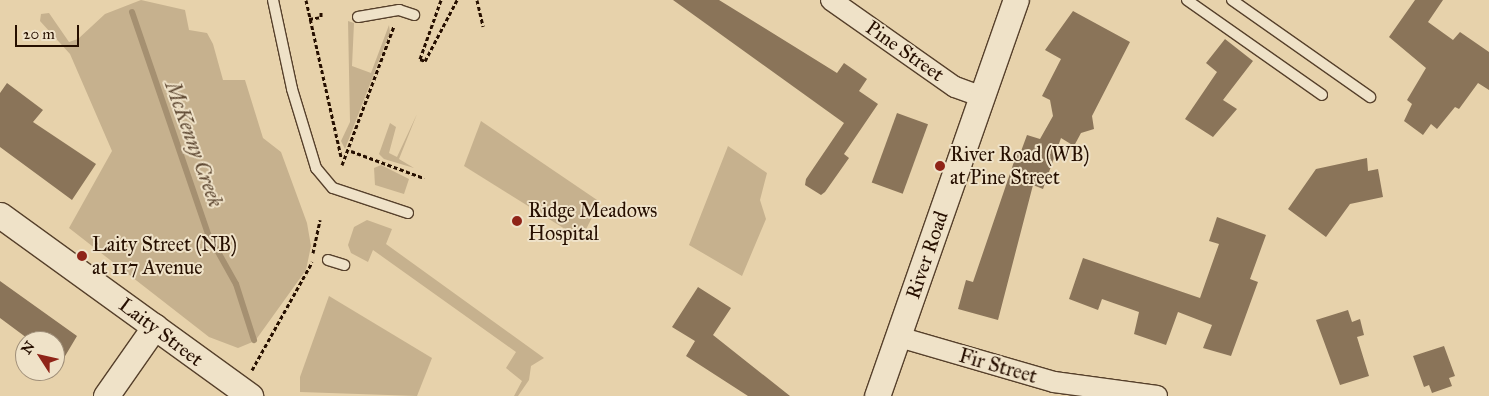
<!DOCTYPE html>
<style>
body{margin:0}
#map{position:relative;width:1489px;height:396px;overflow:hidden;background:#e7d2ab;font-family:"IM FELL Great Primer",serif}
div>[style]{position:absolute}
.green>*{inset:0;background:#c6b18e}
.stream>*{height:6px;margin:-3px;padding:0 3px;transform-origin:3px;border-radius:3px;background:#a59071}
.building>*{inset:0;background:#8a7459;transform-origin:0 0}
.path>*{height:3px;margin-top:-1.5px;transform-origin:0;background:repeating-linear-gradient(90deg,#260f00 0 4px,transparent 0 6.5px)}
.roads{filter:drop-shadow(1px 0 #56402b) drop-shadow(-1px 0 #56402b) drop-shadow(0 1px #56402b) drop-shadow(0 -1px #56402b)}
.service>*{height:10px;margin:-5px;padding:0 5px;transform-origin:5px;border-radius:5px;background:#efe2c8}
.minor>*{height:20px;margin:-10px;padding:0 10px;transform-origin:10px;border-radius:10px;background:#efe2c8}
.tertiary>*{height:25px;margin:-12.5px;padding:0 12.5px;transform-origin:12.5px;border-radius:12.5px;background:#efe2c8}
.dots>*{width:14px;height:14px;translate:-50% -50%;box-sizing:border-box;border:2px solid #efe2c8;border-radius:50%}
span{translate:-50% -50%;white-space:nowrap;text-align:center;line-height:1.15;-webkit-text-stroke:4px #efe2c8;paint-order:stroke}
.street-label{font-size:20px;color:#260f00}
.poi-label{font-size:20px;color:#260f00}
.left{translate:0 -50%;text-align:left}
.water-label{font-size:21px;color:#5f4933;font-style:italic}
.north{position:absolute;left:15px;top:331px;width:50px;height:50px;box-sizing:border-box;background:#efe2c8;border:1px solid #9f8e78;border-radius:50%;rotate:305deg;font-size:14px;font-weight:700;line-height:20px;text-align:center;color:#260f00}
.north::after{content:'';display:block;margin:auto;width:18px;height:22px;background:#8f2418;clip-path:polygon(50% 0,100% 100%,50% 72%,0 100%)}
.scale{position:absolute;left:15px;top:25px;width:64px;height:22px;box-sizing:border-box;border:2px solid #260f00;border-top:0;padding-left:6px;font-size:15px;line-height:18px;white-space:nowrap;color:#260f00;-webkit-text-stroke:4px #efe2c8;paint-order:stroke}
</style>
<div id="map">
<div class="green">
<div style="clip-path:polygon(141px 0,185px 10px,189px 30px,207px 33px,213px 44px,223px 80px,245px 80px,263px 138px,281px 152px,307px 223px,311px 246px,306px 270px,255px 341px,238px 348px,209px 337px,69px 228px,112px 151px,70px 54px,40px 21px,41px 14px,49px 13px,69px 42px,78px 39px,105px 14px)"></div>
<div style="clip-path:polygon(348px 21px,354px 23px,352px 66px,371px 73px,389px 25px,390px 32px,345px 149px,341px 141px,350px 122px)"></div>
<div style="clip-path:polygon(417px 114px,399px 159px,414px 168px,384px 159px,379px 154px,390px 123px,396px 127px,389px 153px,397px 157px)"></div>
<div style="clip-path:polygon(481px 121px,600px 202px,581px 239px,464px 166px)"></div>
<div style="clip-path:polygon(728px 146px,767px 173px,760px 200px,766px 219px,742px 276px,689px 245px)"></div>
<div style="clip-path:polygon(381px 165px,409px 179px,404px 194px,375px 185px,374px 168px)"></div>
<div style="clip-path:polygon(367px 220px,392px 229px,386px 244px,544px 358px,531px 366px,529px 380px,518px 396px,514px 396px,522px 381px,506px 368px,516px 352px,373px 250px,368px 262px,351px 253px,348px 245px,354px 227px)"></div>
<div style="clip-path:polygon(329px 296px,432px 358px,417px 396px,300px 392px,300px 377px)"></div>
</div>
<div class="stream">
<div style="left:132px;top:12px;width:235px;rotate:71.1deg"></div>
<div style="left:208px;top:234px;width:57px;rotate:60.8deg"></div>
<div style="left:236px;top:284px;width:59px;rotate:72.2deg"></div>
</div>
<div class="building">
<div style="clip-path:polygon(673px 0,719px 0,837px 73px,844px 63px,867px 79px,859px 91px,878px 104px,844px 154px,849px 158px,825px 192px,821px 195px,805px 185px,806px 179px,844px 123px)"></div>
<div style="clip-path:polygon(1415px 0,1443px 0,1428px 22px,1453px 40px,1460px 32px,1489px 52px,1489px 90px,1478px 83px,1459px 109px,1455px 107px,1437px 129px,1431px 124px,1423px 135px,1404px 121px,1412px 104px,1407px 100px,1426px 68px,1389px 37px)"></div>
<div style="clip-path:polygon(1073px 11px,1130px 42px,1092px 116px,1094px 129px,1081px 133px,1074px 146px,1061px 138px,1043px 189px,1033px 185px,998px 320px,958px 309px,966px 280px,973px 282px,1017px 153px,1020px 154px,1027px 135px,1040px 139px,1053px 116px,1050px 100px,1042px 96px,1061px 59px,1045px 50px)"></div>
<div style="clip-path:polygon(1225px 39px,1253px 61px,1223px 100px,1237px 109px,1213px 137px,1185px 119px,1217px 72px,1206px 63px)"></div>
<div style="clip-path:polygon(7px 83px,43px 110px,33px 122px,96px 164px,72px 200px,0 147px,0 93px)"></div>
<div style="left:897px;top:113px;width:33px;height:74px;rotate:20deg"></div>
<div style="clip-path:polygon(1367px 158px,1368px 171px,1378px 169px,1383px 197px,1350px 204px,1326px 237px,1288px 209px,1316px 169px)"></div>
<div style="clip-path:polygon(1217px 217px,1266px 235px,1250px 279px,1258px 282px,1231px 356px,1203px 348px,1212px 325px,1178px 312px,1166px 345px,1134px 334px,1139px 312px,1102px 299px,1098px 310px,1069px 299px,1083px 258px,1200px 298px,1219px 244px,1209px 241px)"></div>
<div style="clip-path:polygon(0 281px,77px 336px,52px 378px,43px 371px,55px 371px,55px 341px,31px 341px,0 318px)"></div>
<div style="clip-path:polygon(698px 287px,731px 308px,713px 335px,790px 396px,748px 396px,686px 356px,695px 341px,672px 327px)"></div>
<div style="clip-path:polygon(1348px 310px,1352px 322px,1360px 319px,1364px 335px,1357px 337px,1369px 376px,1340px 385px,1316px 320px)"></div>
<div style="clip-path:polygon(1444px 346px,1455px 376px,1449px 378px,1452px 386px,1432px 393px,1429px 385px,1424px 387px,1413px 356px)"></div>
</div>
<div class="path">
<div style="left:306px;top:0;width:161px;rotate:77.4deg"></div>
<div style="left:441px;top:0;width:63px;rotate:109.6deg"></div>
<div style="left:420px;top:59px;width:5px;rotate:22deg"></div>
<div style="left:425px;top:61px;width:69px;rotate:-62.3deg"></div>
<div style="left:477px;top:0;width:27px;rotate:77deg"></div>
<div style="left:309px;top:19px;width:12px;rotate:-9deg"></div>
<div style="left:321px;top:17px;width:6px;rotate:-90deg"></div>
<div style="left:351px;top:151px;width:78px;rotate:20.3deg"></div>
<div style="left:342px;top:165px;width:148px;rotate:-69.5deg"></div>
<div style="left:313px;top:253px;width:34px;rotate:-78deg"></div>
<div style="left:252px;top:370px;width:124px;rotate:-60.9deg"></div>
</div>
<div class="roads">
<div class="service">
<div style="left:273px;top:0;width:91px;rotate:77.9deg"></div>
<div style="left:292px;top:89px;width:83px;rotate:73.1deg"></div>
<div style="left:316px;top:168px;width:26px;rotate:50deg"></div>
<div style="left:333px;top:188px;width:79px;rotate:18.4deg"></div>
<div style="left:1187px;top:0;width:165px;rotate:35.1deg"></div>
<div style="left:1232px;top:0;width:169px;rotate:35.1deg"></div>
<div style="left:358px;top:17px;width:42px;rotate:-9.7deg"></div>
<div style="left:399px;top:10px;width:16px;rotate:18deg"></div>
<div style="left:328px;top:260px;width:17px;rotate:17deg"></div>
</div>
<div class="minor">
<div style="left:831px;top:0;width:151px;rotate:35.1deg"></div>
<div style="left:955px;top:87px;width:29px;rotate:20deg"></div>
<div style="left:899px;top:337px;width:161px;rotate:16.2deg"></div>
<div style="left:1054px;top:382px;width:104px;rotate:7.7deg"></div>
</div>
<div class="tertiary">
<div style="left:0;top:215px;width:309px;rotate:35.9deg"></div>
<div style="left:106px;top:396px;width:85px;rotate:-55deg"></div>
<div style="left:877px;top:396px;width:420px;rotate:-70.7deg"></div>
</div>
</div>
<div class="dots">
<div style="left:940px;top:166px;background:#8f2418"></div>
<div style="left:517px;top:221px;background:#8f2418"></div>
<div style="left:82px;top:256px;background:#8f2418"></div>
</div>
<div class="street-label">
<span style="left:905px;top:51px;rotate:35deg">Pine Street</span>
<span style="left:927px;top:255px;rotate:-71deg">River Road</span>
<span style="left:161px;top:332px;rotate:37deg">Laity Street</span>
<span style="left:998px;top:366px;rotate:16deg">Fir Street</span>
</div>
<div class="poi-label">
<span class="left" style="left:950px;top:166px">River Road (WB)<br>at Pine Street</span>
<span class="left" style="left:528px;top:222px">Ridge Meadows<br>Hospital</span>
<span class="left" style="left:92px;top:256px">Laity Street (NB)<br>at 117 Avenue</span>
</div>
<div class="water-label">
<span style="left:194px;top:144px;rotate:70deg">McKenny Creek</span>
</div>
<div class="north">N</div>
<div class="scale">20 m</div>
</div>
